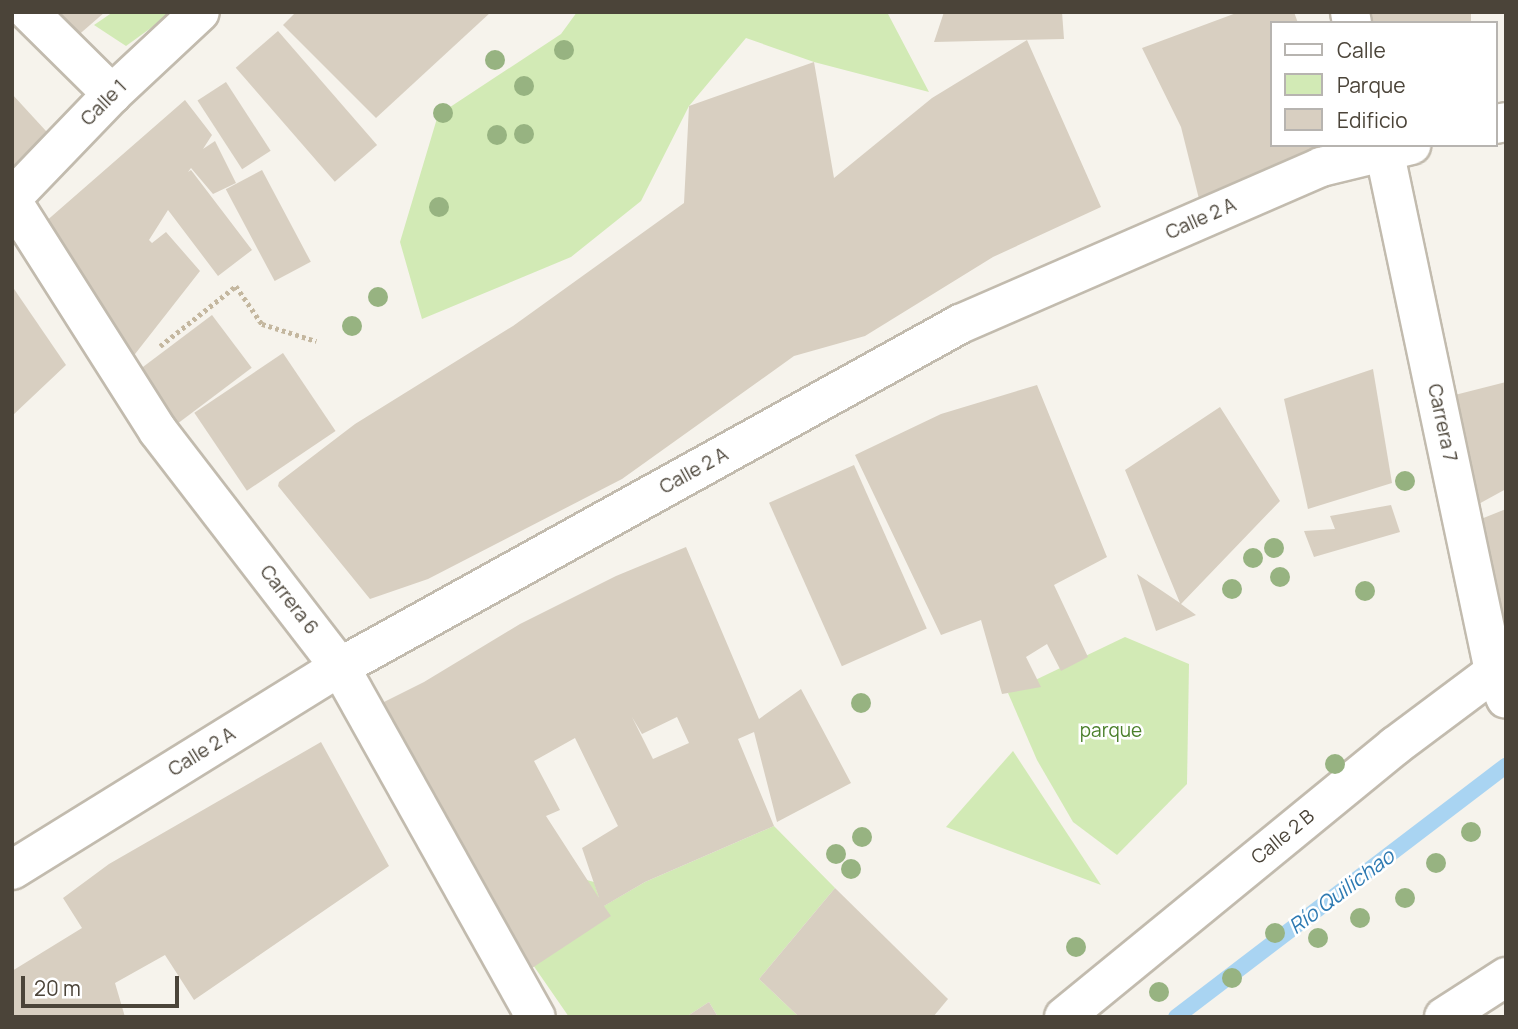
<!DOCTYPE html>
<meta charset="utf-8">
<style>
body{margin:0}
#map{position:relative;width:1518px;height:1029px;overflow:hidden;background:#f6f3ec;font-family:Manrope,sans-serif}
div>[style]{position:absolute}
.green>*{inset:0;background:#d2eab5}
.stream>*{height:16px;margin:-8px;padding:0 8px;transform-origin:8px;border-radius:8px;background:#a9d4f2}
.building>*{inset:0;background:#d8cfc1;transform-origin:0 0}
.path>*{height:4.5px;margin-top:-2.25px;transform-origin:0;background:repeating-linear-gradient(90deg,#c4b79f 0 3.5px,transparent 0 7px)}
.roads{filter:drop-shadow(2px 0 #c2bbae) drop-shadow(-2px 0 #c2bbae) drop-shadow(0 2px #c2bbae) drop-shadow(0 -2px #c2bbae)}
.minor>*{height:38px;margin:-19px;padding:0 19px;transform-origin:19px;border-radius:19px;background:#fff}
.trees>*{width:20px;height:20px;margin:-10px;border-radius:50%;background:#97b381}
span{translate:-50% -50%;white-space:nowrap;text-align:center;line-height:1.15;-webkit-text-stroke:5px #fff;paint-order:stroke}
.street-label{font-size:19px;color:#4b4439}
.park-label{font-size:19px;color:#4a7f2a}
.water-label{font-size:21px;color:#2e7ab2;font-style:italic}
.frame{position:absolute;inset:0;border:14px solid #4b4439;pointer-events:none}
.legend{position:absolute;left:1270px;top:21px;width:228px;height:126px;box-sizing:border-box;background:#fff;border:2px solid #b7b4b0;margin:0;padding:9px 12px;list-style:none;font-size:21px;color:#4b4439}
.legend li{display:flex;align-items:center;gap:14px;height:35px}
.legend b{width:35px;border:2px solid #b7b4b0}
.scale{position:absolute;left:21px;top:976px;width:158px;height:32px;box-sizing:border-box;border:4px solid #4b4439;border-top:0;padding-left:9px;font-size:21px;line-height:24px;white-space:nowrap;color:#4b4439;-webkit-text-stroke:5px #fff;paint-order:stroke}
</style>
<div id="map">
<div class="green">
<div style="clip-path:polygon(113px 12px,173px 12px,126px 46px,94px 25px)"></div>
<div style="clip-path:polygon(577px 12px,887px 12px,929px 92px,814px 62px,746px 38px,689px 106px,641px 201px,571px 257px,422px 319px,400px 242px,438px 115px,561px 34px)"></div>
<div style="clip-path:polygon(1125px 637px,1189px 664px,1187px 784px,1117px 855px,1073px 822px,1037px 760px,1008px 693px)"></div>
<div style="clip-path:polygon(1013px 751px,1101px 885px,946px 827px)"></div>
<div style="clip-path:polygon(774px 826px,835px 888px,759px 979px,799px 1017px,718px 1017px,709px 1002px,686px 1017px,569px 1017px,513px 936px,576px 877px,594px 882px,602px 907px,645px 882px)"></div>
</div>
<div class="stream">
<div style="left:1176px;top:1017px;width:415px;rotate:-37.3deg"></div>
</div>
<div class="building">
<div style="clip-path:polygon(46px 12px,105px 12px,75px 38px)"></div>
<div style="clip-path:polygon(296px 12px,491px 12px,376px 118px,283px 25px)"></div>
<div style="clip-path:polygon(944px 12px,1062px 12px,1064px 39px,934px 42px)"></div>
<div style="clip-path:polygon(1239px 12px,1294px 12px,1298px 23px,1271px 23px,1271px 145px,1322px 145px,1201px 207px,1181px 127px,1142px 48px)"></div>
<div style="left:1371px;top:12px;width:100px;height:11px"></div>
<div style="left:278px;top:31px;width:151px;height:56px;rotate:49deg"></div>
<div style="clip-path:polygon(1027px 40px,1101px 207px,993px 257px,865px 336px,794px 356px,622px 479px,428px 579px,370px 599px,278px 486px,279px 482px,355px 424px,513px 326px,684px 203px,689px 106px,814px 62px,834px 178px,932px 98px)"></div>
<div style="left:226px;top:82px;width:82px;height:34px;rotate:57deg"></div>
<div style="clip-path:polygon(12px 94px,57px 143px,12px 179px)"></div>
<div style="clip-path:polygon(185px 100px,212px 135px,203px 149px,215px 141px,236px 183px,213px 194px,191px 168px,188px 172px,191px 170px,252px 250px,218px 276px,168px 210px,149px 240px,152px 243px,166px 232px,200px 271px,128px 363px,44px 223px)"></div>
<div style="left:262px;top:170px;width:104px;height:41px;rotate:62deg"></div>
<div style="clip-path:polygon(12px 286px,66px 365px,12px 416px)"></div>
<div style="left:212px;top:315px;width:66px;height:101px;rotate:53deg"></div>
<div style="left:283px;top:353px;width:94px;height:107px;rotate:56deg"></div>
<div style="clip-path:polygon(1373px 369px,1392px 483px,1308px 509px,1284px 399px)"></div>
<div style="clip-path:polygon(1506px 382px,1506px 489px,1475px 506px,1443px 398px)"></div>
<div style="clip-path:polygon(1037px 385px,1107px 557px,1054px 585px,1088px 657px,1061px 671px,1047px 644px,1026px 657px,1041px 687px,1002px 694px,981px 620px,941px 635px,855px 455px,941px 414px)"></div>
<div style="clip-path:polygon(1220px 407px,1280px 501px,1181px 604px,1196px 615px,1156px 631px,1137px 574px,1180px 603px,1125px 470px)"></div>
<div style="left:854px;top:465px;width:179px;height:93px;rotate:66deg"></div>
<div style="clip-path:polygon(1391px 505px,1400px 532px,1314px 557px,1304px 531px,1335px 529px,1330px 516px)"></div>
<div style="clip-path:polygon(1506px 509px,1506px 626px,1503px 627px,1466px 525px)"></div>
<div style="clip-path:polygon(evenodd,686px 547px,759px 719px,801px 689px,851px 783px,777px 822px,754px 732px,738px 739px,774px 826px,645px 882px,604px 906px,611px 916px,523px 974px,376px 706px,424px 682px,520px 624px,616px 576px,686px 547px,632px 717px,642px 734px,677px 717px,689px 743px,653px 759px,632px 717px,686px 547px,575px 738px,618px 826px,582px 848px,599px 898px,546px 816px,560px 810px,534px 761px,575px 738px)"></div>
<div style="clip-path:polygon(321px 742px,389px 866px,194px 1000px,165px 955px,115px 983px,125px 1017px,12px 1017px,12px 971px,82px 928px,63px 898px,109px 864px)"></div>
<div style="clip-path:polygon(835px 888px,948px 999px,933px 1017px,799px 1017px,759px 979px)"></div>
<div style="clip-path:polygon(709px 1002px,718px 1017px,686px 1017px)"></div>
</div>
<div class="path">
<div style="left:160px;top:346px;width:97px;rotate:-38.3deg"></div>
<div style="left:236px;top:286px;width:46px;rotate:55.6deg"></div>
<div style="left:262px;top:324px;width:57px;rotate:17.5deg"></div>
</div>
<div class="roads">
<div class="minor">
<div style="left:29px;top:12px;width:117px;rotate:44.7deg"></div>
<div style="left:1350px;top:12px;width:11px;rotate:80deg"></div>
<div style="left:1495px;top:124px;width:11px;rotate:-10deg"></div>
<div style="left:1383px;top:145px;width:538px;rotate:78.08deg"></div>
<div style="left:1494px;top:671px;width:30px;rotate:67deg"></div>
<div style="left:12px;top:198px;width:144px;rotate:-46.1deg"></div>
<div style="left:112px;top:94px;width:120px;rotate:-43deg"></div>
<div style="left:12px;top:201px;width:272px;rotate:57.6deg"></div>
<div style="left:158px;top:431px;width:298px;rotate:52.4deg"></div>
<div style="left:340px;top:667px;width:401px;rotate:60.8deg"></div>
<div style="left:12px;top:870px;width:386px;rotate:-31.8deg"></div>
<div style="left:340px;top:667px;width:709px;rotate:-28.95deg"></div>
<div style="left:960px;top:324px;width:394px;rotate:-23.5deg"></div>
<div style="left:1321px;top:167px;width:93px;rotate:-13.7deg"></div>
<div style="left:1064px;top:1017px;width:428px;rotate:-39.3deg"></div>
<div style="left:1395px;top:746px;width:139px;rotate:-36.8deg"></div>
<div style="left:1444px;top:1017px;width:74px;rotate:-32.8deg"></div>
</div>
</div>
<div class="trees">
<div style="left:564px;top:50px"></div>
<div style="left:495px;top:60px"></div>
<div style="left:524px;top:86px"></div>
<div style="left:443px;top:113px"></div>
<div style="left:524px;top:134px"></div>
<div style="left:497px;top:135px"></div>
<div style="left:439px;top:207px"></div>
<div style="left:378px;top:297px"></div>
<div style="left:352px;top:326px"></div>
<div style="left:1405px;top:481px"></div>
<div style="left:1274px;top:548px"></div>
<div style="left:1253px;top:558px"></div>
<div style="left:1280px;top:577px"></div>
<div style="left:1232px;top:589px"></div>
<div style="left:1365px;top:591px"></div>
<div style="left:861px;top:703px"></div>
<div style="left:1335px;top:764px"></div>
<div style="left:1471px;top:832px"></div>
<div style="left:862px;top:837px"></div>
<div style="left:836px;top:854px"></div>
<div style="left:1436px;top:863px"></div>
<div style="left:851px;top:869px"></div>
<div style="left:1405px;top:898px"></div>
<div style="left:1360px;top:918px"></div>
<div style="left:1275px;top:933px"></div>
<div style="left:1318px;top:938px"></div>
<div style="left:1076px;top:947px"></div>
<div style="left:1232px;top:978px"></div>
<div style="left:1159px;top:992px"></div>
</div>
<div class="street-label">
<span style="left:104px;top:103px;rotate:-45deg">Calle 1</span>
<span style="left:1201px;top:219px;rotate:-24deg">Calle 2 A</span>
<span style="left:1442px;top:423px;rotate:78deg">Carrera 7</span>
<span style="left:694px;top:471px;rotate:-29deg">Calle 2 A</span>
<span style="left:289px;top:600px;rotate:52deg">Carrera 6</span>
<span style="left:202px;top:752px;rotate:-32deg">Calle 2 A</span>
<span style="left:1283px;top:837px;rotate:-39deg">Calle 2 B</span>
</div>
<div class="park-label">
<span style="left:1111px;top:731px">parque</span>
</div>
<div class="water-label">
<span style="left:1341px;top:891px;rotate:-37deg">Río Quilichao</span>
</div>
<div class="frame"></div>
<ul class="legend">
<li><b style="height:9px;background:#fff"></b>Calle</li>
<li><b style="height:19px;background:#d2eab5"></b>Parque</li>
<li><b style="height:19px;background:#d8cfc1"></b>Edificio</li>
</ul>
<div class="scale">20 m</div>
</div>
